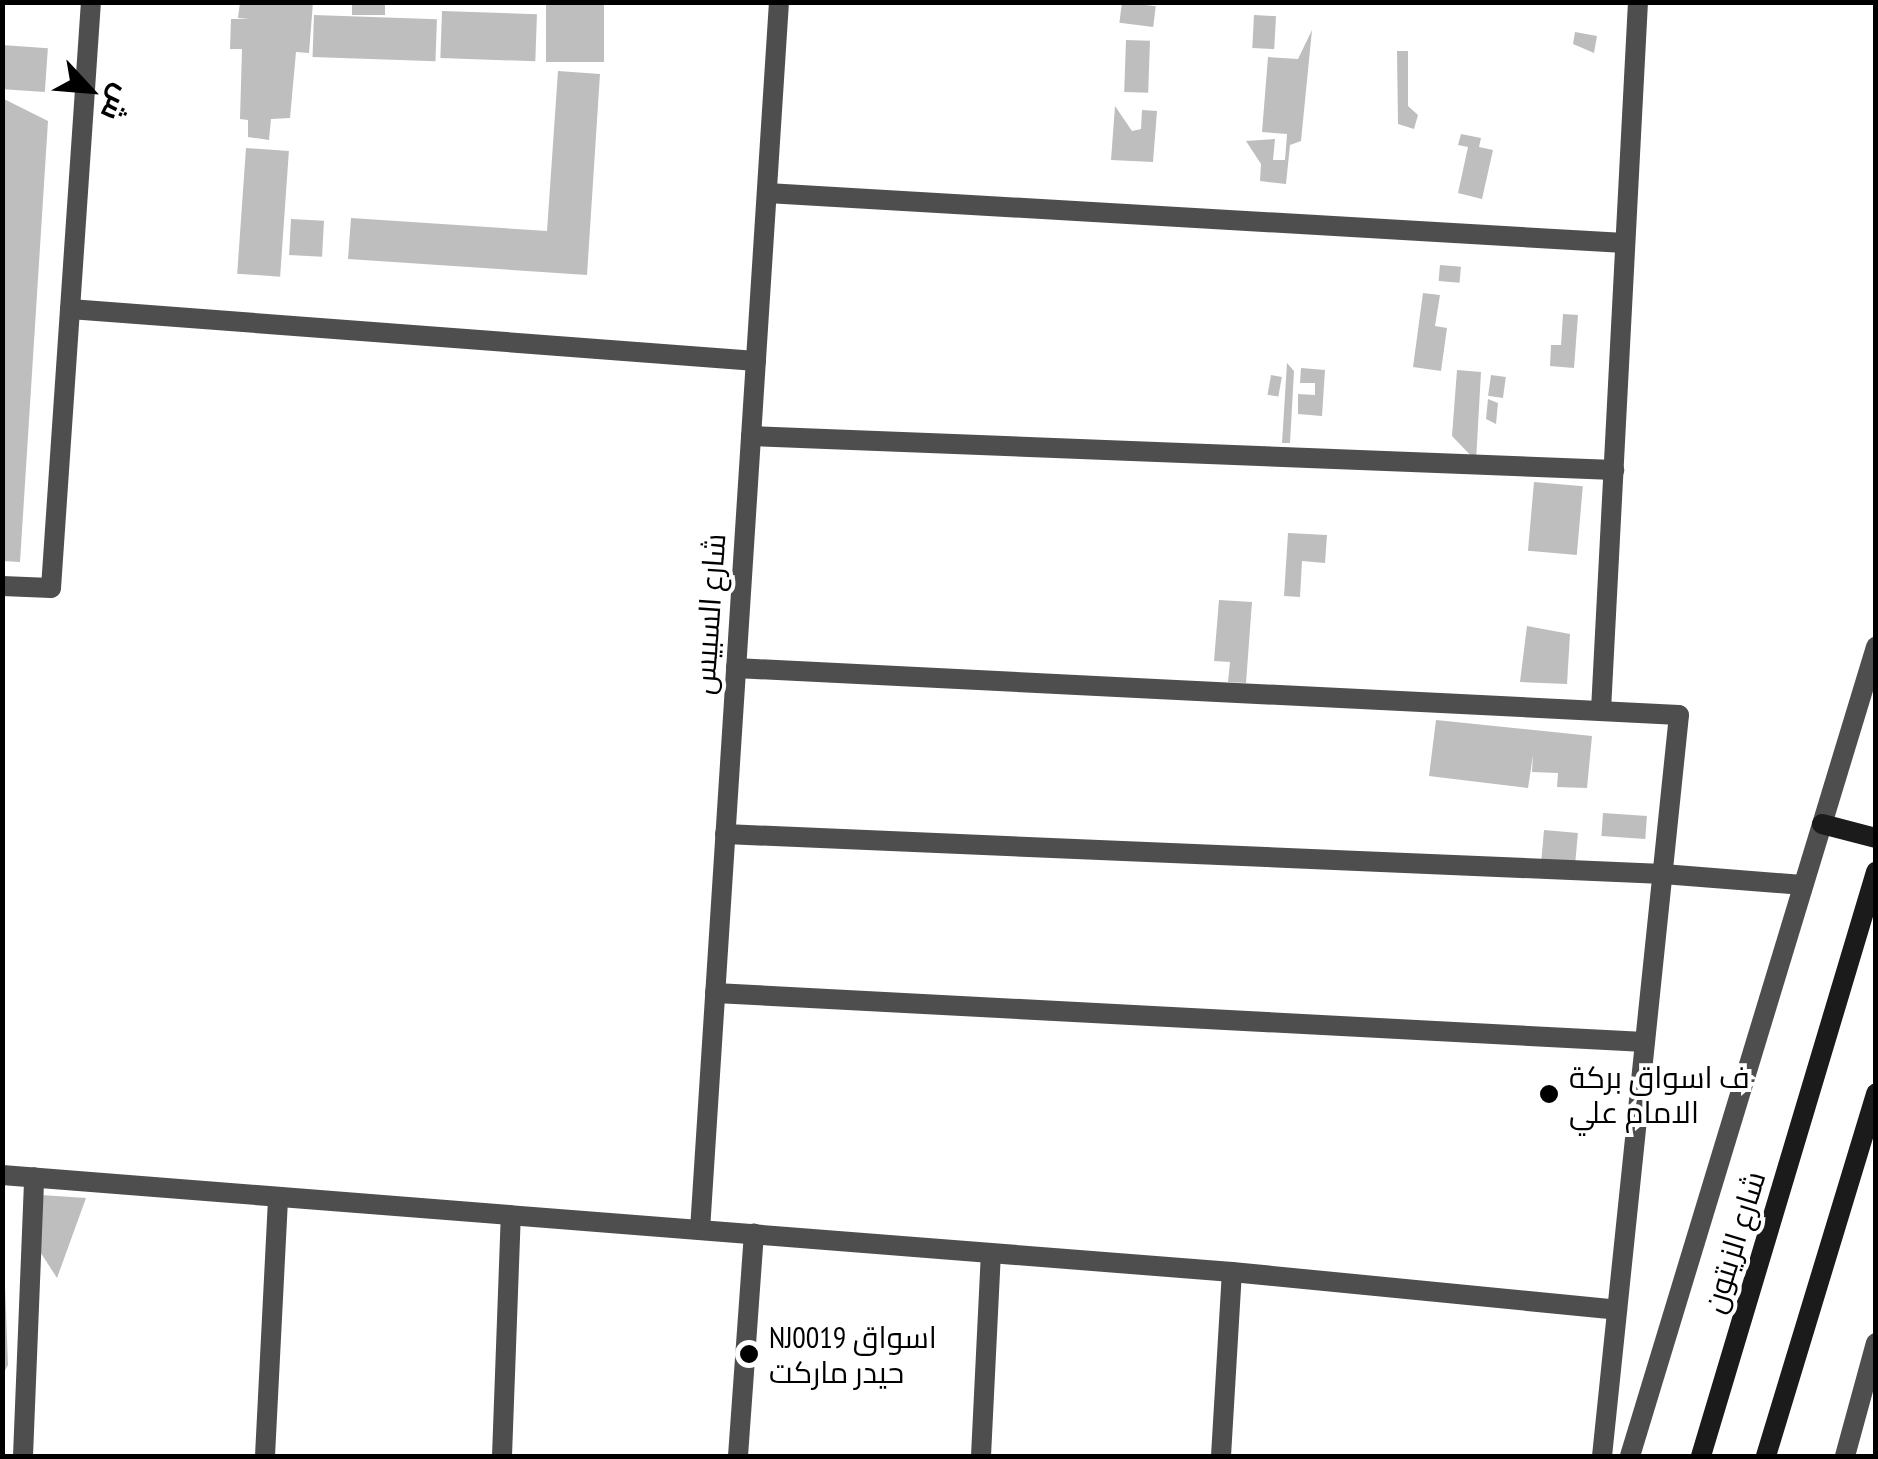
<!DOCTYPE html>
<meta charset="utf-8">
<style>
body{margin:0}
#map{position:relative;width:1878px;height:1459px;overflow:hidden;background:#fff;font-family:"PT Sans Narrow",Cairo,sans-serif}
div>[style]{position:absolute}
.building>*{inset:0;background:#bebebe;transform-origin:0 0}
.street>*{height:20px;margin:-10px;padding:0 10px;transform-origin:10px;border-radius:10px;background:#4e4e4e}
.secondary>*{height:20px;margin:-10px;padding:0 10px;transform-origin:10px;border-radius:10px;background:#1b1b1b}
.dots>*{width:28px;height:28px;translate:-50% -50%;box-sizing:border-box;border:5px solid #fff;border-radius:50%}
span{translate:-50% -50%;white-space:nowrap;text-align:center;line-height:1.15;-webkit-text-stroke:8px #fff;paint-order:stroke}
.street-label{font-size:30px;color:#000}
.poi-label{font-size:30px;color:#000}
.left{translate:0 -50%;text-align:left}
.frame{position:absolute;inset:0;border:5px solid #000;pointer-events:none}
.north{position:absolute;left:40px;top:40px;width:100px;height:100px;-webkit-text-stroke:8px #fff;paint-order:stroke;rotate:116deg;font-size:28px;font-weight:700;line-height:40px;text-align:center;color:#000}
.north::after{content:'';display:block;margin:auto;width:35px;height:45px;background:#000;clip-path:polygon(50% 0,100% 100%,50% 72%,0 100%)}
</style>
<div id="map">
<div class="building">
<div style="clip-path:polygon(240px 2px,313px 2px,309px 53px,296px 52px,290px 118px,271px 119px,269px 140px,248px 137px,248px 120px,240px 119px,242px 49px,230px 49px,231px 19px,250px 19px,238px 18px)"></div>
<div style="left:352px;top:2px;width:33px;height:13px"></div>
<div style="left:546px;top:2px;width:58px;height:60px"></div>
<div style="left:1122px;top:2px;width:34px;height:21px;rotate:7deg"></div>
<div style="left:442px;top:11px;width:95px;height:47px;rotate:2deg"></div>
<div style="left:314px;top:15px;width:123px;height:42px;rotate:2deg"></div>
<div style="left:1254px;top:15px;width:22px;height:33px;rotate:3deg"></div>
<div style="clip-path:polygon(1312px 30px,1301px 141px,1290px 145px,1286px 184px,1260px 181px,1261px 164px,1246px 141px,1275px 139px,1273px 160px,1285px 160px,1287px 134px,1262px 132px,1268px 57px,1298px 59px)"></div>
<div style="clip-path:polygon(1575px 32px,1597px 36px,1594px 53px,1573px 44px)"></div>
<div style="left:1126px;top:40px;width:24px;height:52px;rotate:2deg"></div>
<div style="left:2px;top:45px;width:46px;height:44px;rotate:4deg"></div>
<div style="clip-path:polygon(1397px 51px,1408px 51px,1408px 106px,1418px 115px,1414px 129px,1398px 124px)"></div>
<div style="clip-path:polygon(558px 71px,600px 74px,587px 275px,348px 259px,351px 218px,547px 231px)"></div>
<div style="clip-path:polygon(2px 98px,48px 121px,20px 562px,2px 561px)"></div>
<div style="clip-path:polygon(1115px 106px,1132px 131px,1141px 129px,1142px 110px,1157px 111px,1153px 162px,1111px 160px)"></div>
<div style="clip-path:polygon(1461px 134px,1481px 138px,1479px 147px,1493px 150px,1482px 199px,1458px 193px,1468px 147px,1458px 145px)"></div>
<div style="left:246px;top:148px;width:43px;height:126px;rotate:4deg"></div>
<div style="left:291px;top:219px;width:33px;height:36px;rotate:3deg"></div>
<div style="left:1440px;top:265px;width:21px;height:16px;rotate:5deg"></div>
<div style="clip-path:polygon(1423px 293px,1440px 295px,1435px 326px,1447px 328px,1441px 371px,1413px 367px)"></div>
<div style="clip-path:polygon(1563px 314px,1578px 315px,1574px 368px,1550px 366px,1551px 345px,1561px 345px)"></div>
<div style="clip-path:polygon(1287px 363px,1294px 371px,1290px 443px,1282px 443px)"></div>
<div style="clip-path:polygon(1301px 368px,1325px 370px,1322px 416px,1298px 414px,1298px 394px,1315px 395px,1315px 383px,1300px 383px)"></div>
<div style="clip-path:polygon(1457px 370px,1481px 372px,1476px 461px,1452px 436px)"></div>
<div style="left:1271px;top:375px;width:11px;height:20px;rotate:10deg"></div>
<div style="left:1491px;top:375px;width:15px;height:21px;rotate:8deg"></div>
<div style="clip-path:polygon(1488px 399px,1498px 403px,1496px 424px,1486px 419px)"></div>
<div style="left:1534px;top:482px;width:49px;height:69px;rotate:5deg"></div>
<div style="clip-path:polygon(1288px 533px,1327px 535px,1325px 563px,1302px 561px,1300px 597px,1284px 596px)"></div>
<div style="clip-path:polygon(1219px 600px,1252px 602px,1246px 683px,1228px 682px,1230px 662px,1214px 661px)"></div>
<div style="clip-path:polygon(1527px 626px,1570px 634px,1567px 684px,1520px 682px)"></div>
<div style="clip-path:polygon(1436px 720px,1592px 736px,1587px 788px,1557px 787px,1558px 773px,1532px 772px,1533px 755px,1528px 788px,1429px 776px)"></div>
<div style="left:1603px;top:813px;width:44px;height:23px;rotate:4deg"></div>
<div style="left:1544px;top:830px;width:34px;height:29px;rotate:5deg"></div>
<div style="clip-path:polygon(41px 1195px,86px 1198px,57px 1278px,37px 1247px)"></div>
<div style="clip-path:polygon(2px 1206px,8px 1365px,2px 1376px)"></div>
</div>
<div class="street">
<div style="left:767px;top:193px;width:859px;rotate:3.34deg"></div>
<div style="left:70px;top:309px;width:688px;rotate:4.33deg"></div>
<div style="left:751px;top:436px;width:864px;rotate:2.26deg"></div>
<div style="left:2px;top:586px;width:49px;rotate:2.3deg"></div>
<div style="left:51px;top:588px;width:587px;rotate:-86.1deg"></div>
<div style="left:736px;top:668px;width:944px;rotate:2.85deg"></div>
<div style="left:1679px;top:715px;width:745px;rotate:95.93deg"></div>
<div style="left:1601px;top:710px;width:709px;rotate:-87.01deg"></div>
<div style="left:725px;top:834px;width:939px;rotate:2.44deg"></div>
<div style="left:1663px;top:874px;width:140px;rotate:4.5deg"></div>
<div style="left:715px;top:993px;width:931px;rotate:3.02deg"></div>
<div style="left:2px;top:1175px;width:1234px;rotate:4.51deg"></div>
<div style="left:1232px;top:1272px;width:387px;rotate:5.6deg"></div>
<div style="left:700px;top:1230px;width:1231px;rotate:-86.32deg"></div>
<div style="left:23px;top:1456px;width:279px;rotate:-87.7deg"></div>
<div style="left:265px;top:1456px;width:259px;rotate:-87.1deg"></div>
<div style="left:502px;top:1456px;width:241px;rotate:-87.9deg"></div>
<div style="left:738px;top:1456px;width:223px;rotate:-85.9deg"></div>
<div style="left:981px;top:1456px;width:203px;rotate:-87.2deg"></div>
<div style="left:1221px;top:1456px;width:184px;rotate:-86.6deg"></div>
<div style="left:1630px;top:1456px;width:846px;rotate:-73.09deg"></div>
<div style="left:1845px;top:1456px;width:117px;rotate:-74.7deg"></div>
</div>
<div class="secondary">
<div style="left:1822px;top:824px;width:56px;rotate:14.5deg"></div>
<div style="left:1701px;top:1456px;width:610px;rotate:-73.32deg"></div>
<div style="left:1766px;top:1456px;width:379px;rotate:-73.1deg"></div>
</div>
<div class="dots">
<div style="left:1549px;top:1094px;background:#000"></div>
<div style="left:749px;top:1354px;background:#000"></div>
</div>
<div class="street-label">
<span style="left:709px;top:614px;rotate:-86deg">شارع السبيس</span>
<span style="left:1734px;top:1242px;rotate:-73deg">شارع الزيتون</span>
</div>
<div class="poi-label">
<span class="left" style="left:1569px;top:1094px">ف اسواق بركة<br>الامام علي</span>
<span class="left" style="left:769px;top:1354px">NJ0019 اسواق<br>حيدر ماركت</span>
</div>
<div class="frame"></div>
<div class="north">ش</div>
</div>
